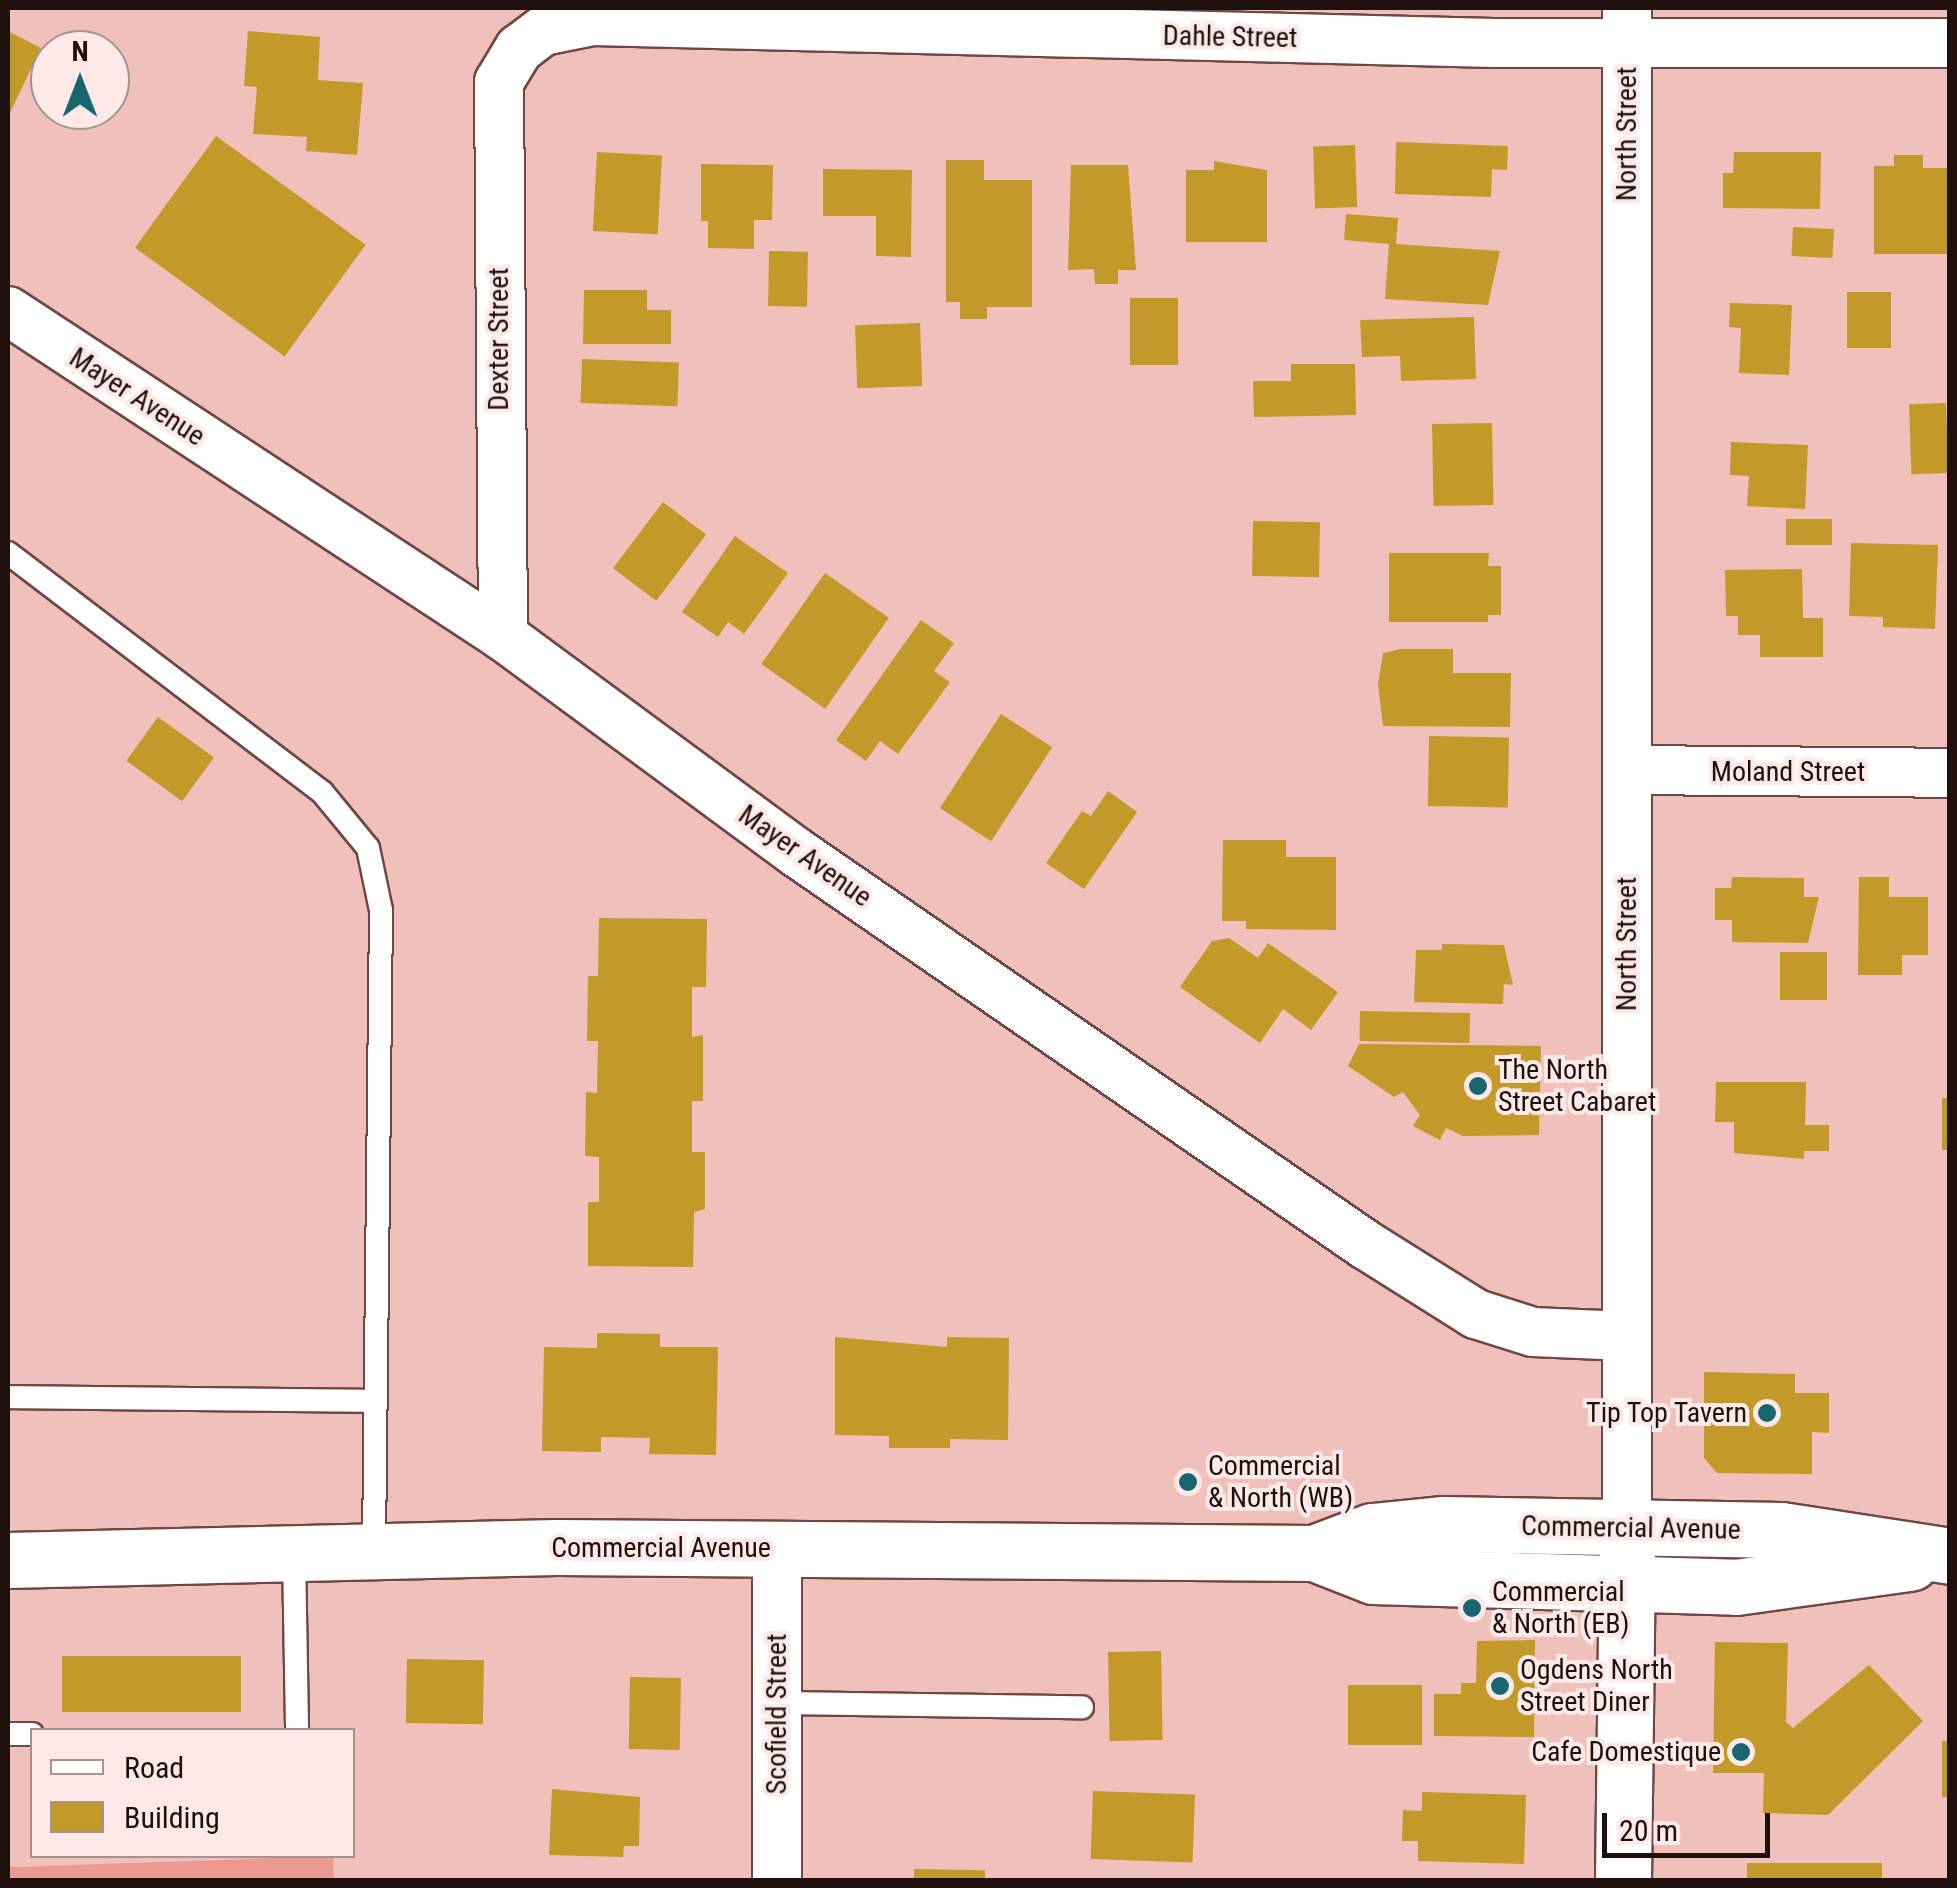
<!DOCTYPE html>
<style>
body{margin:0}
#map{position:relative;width:1957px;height:1888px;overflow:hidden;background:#f0c1ba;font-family:"Roboto Condensed",sans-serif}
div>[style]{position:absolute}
.green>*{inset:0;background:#ec998f;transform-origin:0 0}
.building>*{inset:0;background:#c39929;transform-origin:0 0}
.roads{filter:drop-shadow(2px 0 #6f4743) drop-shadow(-2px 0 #6f4743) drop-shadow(0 2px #6f4743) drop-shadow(0 -2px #6f4743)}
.service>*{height:22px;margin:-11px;padding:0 11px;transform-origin:11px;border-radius:11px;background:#fff}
.minor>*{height:48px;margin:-24px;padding:0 24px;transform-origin:24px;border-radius:24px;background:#fff}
.tertiary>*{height:55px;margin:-27.5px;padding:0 27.5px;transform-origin:27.5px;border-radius:27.5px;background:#fff}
.dots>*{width:28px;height:28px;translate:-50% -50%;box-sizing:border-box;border:5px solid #fde9e7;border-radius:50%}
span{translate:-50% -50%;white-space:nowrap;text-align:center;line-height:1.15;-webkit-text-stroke:8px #fde9e7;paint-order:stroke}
.street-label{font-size:28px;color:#1f0f0d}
.poi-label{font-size:28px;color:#1f0f0d}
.left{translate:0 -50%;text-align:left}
.right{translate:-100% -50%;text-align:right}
.frame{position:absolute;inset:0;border:10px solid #1f0f0d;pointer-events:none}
.legend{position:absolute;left:30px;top:1728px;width:325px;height:130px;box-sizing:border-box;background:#fde9e7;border:2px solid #a49290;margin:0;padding:12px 18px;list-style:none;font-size:30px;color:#1f0f0d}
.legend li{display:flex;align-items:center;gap:20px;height:50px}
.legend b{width:50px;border:2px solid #a49290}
.north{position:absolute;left:30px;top:30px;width:100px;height:100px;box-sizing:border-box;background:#fde9e7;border:2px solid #a49290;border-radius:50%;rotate:0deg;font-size:28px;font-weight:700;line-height:40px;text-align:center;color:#1f0f0d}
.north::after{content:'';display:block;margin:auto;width:35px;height:45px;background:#19666f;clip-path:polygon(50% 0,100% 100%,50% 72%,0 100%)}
.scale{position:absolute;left:1602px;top:1813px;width:168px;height:45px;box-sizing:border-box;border:5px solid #1f0f0d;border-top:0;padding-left:12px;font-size:30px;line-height:35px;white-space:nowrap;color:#1f0f0d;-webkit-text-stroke:8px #fde9e7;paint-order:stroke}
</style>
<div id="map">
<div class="green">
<div style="left:333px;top:1856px;width:24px;height:325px;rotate:88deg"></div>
</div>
<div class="building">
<div style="clip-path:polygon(8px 31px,41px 48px,8px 117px)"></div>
<div style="clip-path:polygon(248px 31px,320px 37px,318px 80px,363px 83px,357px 155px,306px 151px,307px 137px,253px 134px,257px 87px,244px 86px)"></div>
<div style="left:216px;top:136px;width:185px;height:138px;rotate:36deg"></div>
<div style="clip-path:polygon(1396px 142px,1508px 146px,1507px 170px,1492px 169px,1491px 197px,1395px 194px)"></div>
<div style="left:1355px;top:145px;width:62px;height:42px;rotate:88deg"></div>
<div style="left:597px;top:152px;width:65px;height:79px;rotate:3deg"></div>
<div style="clip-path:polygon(1734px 152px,1821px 152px,1820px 209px,1723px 208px,1723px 173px,1733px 173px)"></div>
<div style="clip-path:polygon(1894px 155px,1923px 155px,1923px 168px,1950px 168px,1950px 254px,1874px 254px,1874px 166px,1894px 166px)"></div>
<div style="clip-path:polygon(946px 160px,984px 160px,984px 180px,1032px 180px,1032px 307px,987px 307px,987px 319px,960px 319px,960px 302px,946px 302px)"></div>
<div style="clip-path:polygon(1214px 161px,1267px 170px,1267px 242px,1186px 242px,1186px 170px,1214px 170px)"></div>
<div style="clip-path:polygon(701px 164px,773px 165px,772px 220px,754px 220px,754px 249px,708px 248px,708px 221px,701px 221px)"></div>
<div style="clip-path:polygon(1071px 165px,1128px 165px,1136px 270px,1118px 270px,1118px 284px,1095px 284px,1094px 269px,1068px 270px)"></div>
<div style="clip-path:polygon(823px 169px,912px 170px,911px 257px,876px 256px,876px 216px,823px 216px)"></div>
<div style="clip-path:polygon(1346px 214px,1398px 218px,1396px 244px,1500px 251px,1488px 305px,1385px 299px,1389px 244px,1344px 240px)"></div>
<div style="left:1793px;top:227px;width:41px;height:29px;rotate:3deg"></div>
<div style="left:769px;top:251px;width:39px;height:55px;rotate:1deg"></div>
<div style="clip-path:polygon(584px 290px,647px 290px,647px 310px,671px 310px,671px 344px,583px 344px)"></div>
<div style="left:1847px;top:292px;width:44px;height:56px"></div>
<div style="left:1130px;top:298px;width:48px;height:67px"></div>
<div style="clip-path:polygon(1730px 303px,1792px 305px,1789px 375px,1739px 373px,1741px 328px,1729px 327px)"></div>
<div style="clip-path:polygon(1474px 317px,1476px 379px,1401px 381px,1400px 356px,1362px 357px,1360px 320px)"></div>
<div style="left:920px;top:323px;width:63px;height:65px;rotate:88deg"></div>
<div style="left:582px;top:359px;width:97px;height:44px;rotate:2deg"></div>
<div style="clip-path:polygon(1291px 364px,1355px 364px,1356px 415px,1254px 417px,1253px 381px,1291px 381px)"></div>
<div style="left:1946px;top:403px;width:70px;height:37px;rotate:88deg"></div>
<div style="left:1492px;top:423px;width:82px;height:60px;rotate:89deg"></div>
<div style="clip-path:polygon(1731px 442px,1808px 445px,1805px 509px,1747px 506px,1749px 476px,1730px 475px)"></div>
<div style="left:663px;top:502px;width:54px;height:83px;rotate:37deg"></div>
<div style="left:1786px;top:519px;width:46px;height:26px"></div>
<div style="left:1253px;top:521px;width:67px;height:55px;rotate:1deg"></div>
<div style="clip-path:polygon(735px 536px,788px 573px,744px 634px,728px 622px,718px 637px,682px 612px)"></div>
<div style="clip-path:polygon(1851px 543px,1938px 545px,1935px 629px,1883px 627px,1883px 617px,1849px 616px)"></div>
<div style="clip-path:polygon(1389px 553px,1489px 553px,1488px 566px,1501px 566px,1501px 615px,1488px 615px,1488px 622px,1389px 622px)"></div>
<div style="clip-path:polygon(1802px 569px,1803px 618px,1823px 618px,1823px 657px,1760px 657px,1760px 635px,1738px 635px,1738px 616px,1726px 616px,1725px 570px)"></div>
<div style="left:825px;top:573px;width:78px;height:111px;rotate:35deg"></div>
<div style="clip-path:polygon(921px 620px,954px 643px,934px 671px,950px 682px,898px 754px,880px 741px,866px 761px,836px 740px)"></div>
<div style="clip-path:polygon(1401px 649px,1453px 649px,1453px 673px,1511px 673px,1510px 727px,1383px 726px,1378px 684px,1383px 653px)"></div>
<div style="left:1001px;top:714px;width:61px;height:112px;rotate:33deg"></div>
<div style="left:158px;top:717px;width:69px;height:54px;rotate:36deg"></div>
<div style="left:1429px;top:736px;width:80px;height:70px;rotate:1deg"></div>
<div style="clip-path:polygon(1108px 791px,1137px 812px,1084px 889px,1046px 863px,1082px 811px,1091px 816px)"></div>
<div style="clip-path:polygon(1223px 840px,1286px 840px,1286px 857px,1336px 857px,1336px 930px,1246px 929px,1246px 921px,1222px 921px)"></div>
<div style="clip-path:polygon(1732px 877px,1804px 878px,1804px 897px,1819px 897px,1808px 943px,1732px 942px,1732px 920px,1715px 920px,1715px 888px,1731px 888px)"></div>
<div style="clip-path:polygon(1859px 877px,1889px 877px,1889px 897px,1928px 897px,1928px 955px,1902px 955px,1902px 975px,1858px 975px)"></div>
<div style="clip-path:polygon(599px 918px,707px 919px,706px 987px,692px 987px,692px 1037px,703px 1035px,703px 1101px,692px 1101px,692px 1152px,705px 1152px,705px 1209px,694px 1212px,693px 1267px,588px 1266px,588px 1202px,599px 1202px,599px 1157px,585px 1156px,586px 1092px,597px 1093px,598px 1041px,587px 1041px,588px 976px,598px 976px)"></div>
<div style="clip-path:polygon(1229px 938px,1258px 958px,1268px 943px,1338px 992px,1311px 1030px,1283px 1009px,1260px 1043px,1180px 987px,1212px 941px)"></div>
<div style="clip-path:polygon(1442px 944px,1504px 945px,1513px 985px,1504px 984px,1503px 1004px,1414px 1002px,1416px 950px,1442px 950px)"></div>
<div style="left:1780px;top:952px;width:47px;height:48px"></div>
<div style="left:1360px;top:1011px;width:110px;height:30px;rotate:1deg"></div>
<div style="clip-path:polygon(1359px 1044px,1541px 1046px,1539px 1135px,1463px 1136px,1446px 1128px,1440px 1140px,1413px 1126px,1420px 1115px,1403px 1092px,1394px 1097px,1348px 1066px)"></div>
<div style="clip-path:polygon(1716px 1082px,1806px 1082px,1805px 1125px,1829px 1125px,1829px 1151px,1804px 1151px,1804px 1159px,1734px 1153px,1734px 1122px,1715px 1122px)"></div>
<div style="left:1942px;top:1098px;width:8px;height:52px"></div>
<div style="clip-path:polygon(597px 1333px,660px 1334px,660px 1347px,718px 1347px,716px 1455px,649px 1454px,650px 1438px,601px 1437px,601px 1452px,542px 1451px,544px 1347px,597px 1348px)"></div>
<div style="clip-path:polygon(835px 1337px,947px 1347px,947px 1337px,1009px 1338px,1008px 1440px,950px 1439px,950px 1448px,889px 1448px,889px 1436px,835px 1435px)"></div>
<div style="clip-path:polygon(1704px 1372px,1795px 1374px,1795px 1393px,1829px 1393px,1829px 1433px,1812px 1432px,1812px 1474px,1717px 1473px,1704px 1458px)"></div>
<div style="clip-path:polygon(1535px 1640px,1534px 1737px,1434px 1736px,1434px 1694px,1461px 1694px,1461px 1683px,1476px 1683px,1477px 1641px)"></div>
<div style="clip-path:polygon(1715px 1642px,1788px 1643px,1786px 1722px,1793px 1728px,1869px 1665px,1923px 1721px,1828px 1815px,1763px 1813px,1764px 1773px,1713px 1773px)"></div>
<div style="left:1161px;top:1651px;width:89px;height:53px;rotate:89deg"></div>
<div style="left:62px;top:1656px;width:179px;height:56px"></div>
<div style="left:407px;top:1659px;width:77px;height:64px;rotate:1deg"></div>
<div style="left:630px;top:1677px;width:51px;height:72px;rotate:1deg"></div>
<div style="left:1348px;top:1685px;width:74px;height:60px"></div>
<div style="left:1942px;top:1741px;width:8px;height:56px"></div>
<div style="clip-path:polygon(552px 1789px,640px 1797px,639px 1846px,624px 1846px,623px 1857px,549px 1855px)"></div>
<div style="left:1093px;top:1791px;width:102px;height:68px;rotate:2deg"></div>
<div style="clip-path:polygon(1422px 1792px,1526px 1795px,1524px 1864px,1418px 1861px,1418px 1841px,1402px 1841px,1403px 1810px,1422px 1811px)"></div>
<div style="left:1747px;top:1863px;width:135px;height:17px"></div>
<div style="left:914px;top:1869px;width:71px;height:11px;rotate:1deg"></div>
</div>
<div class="roads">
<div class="service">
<div style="left:8px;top:553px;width:395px;rotate:37.3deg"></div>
<div style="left:322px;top:792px;width:72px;rotate:50.6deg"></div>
<div style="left:368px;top:848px;width:63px;rotate:78.2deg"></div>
<div style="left:381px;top:910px;width:641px;rotate:90.63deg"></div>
<div style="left:8px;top:1397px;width:367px;rotate:0.6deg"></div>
<div style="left:294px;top:1554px;width:176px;rotate:89deg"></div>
<div style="left:777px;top:1703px;width:305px;rotate:0.8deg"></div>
<div style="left:8px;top:1734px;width:24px"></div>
</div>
<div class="minor">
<div style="left:1627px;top:8px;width:1521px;rotate:90deg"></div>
<div style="left:8px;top:311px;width:592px;rotate:33.29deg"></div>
<div style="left:503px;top:636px;width:364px;rotate:36.4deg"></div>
<div style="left:796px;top:852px;width:692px;rotate:34.59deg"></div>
<div style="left:1366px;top:1245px;width:130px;rotate:32.1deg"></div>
<div style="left:1476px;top:1314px;width:60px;rotate:17.5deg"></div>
<div style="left:1533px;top:1332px;width:93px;rotate:2.5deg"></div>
<div style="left:503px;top:636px;width:554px;rotate:-90.41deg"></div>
<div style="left:499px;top:82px;width:39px;rotate:-59deg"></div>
<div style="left:519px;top:49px;width:30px;rotate:-37deg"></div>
<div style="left:543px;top:31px;width:51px;rotate:-11.3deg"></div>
<div style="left:593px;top:21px;width:901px;rotate:1.4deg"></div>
<div style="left:1494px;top:43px;width:456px"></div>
<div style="left:1627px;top:770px;width:323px;rotate:0.5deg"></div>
<div style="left:777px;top:1547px;width:333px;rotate:90deg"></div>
</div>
<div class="tertiary">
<div style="left:1314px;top:1553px;width:63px;rotate:21.3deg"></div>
<div style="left:1373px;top:1576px;width:363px;rotate:1.7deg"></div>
<div style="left:1736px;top:1587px;width:176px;rotate:-7.9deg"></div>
<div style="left:8px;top:1560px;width:549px;rotate:-1.36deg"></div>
<div style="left:557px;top:1547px;width:757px;rotate:0.45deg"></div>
<div style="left:1314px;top:1553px;width:62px;rotate:-20.8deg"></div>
<div style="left:1372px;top:1531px;width:72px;rotate:-5.6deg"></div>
<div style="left:1444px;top:1524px;width:337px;rotate:1deg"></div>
<div style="left:1781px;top:1530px;width:171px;rotate:8.7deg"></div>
<div style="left:1623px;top:1880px;width:331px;rotate:-89.3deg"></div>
</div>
</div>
<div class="dots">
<div style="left:1478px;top:1086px;background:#19666f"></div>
<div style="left:1767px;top:1413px;background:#19666f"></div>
<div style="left:1188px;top:1482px;background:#19666f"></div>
<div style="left:1472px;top:1608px;background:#19666f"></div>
<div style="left:1500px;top:1686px;background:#19666f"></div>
<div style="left:1741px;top:1752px;background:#19666f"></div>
</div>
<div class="street-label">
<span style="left:1230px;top:37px;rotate:1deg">Dahle Street</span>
<span style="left:1627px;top:134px;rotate:-90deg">North Street</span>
<span style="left:499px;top:339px;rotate:-90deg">Dexter Street</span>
<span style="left:137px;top:397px;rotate:33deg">Mayer Avenue</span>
<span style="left:1788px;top:772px">Moland Street</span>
<span style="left:805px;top:856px;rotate:35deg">Mayer Avenue</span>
<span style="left:1627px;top:944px;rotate:-90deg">North Street</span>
<span style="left:1631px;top:1528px;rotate:1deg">Commercial Avenue</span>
<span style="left:661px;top:1548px">Commercial Avenue</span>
<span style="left:777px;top:1714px;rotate:-90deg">Scofield Street</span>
</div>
<div class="poi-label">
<span class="left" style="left:1498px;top:1086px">The North<br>Street Cabaret</span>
<span class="right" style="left:1747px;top:1413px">Tip Top Tavern</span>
<span class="left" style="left:1208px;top:1482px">Commercial<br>&amp; North (WB)</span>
<span class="left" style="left:1492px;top:1608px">Commercial<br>&amp; North (EB)</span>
<span class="left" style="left:1520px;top:1686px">Ogdens North<br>Street Diner</span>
<span class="right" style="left:1721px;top:1752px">Cafe Domestique</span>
</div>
<div class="frame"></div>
<ul class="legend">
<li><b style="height:12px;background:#fff"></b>Road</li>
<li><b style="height:28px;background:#c39929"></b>Building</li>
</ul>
<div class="north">N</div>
<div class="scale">20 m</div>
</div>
